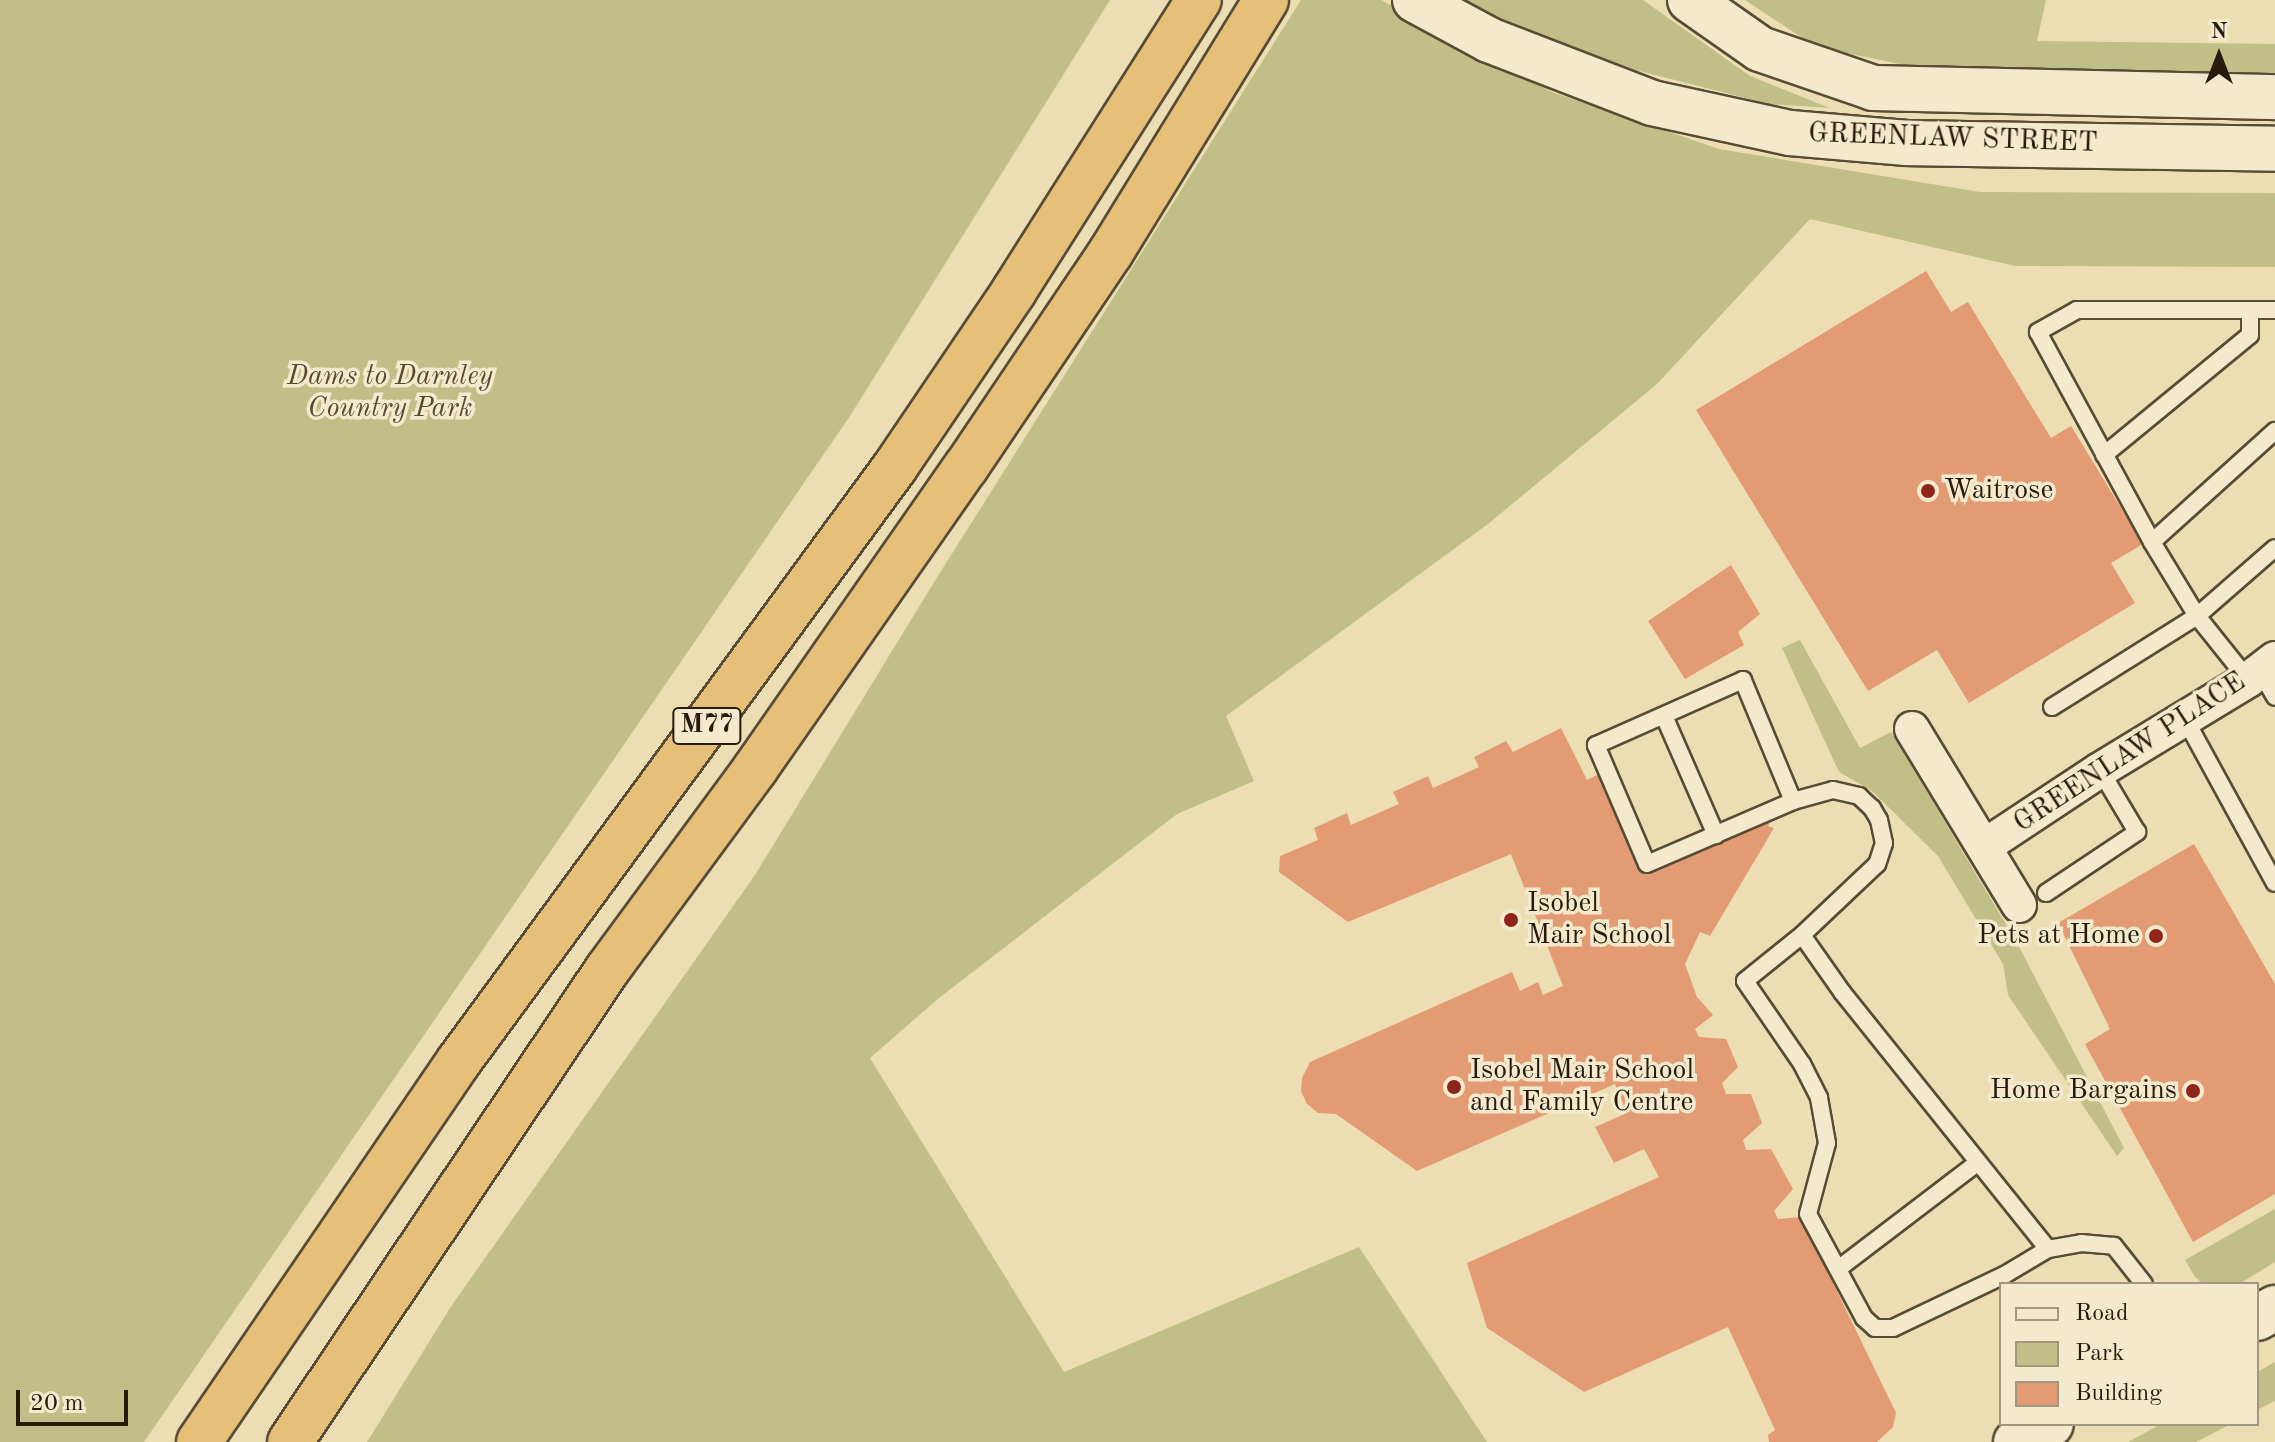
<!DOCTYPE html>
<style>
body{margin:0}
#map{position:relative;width:2275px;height:1442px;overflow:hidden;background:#ecdeb2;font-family:"Old Standard TT",serif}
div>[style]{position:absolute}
.green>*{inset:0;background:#bfbf87}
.building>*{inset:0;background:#e39b73}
.roads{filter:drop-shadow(2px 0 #584c36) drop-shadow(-2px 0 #584c36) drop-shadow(0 2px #584c36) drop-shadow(0 -2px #584c36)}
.lane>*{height:16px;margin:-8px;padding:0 8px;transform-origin:8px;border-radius:8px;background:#f3eacd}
.street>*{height:34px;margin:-17px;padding:0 17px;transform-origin:17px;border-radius:17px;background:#f3eacd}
.secondary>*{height:44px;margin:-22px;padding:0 22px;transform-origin:22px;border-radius:22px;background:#f3eacd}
.highway>*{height:44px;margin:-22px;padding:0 22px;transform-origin:22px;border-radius:22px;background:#e6bf79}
.dots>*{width:22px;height:22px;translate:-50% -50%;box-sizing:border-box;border:4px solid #f3eacd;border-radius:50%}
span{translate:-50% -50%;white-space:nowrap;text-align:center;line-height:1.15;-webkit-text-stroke:7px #f3eacd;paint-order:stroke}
.shield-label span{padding:2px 6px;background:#f3eacd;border:2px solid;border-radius:6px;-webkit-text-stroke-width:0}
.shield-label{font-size:26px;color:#271b0d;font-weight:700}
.street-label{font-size:28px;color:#271b0d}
.park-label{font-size:28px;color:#554c32;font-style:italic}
.poi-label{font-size:28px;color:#271b0d}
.left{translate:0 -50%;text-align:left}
.right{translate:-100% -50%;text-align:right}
.legend{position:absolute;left:1999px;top:1282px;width:260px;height:144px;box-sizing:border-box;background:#f3eacd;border:2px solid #a19780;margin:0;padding:10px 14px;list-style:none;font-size:24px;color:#271b0d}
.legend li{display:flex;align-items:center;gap:16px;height:40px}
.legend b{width:40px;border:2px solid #a19780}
.north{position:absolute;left:2179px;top:16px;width:80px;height:80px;-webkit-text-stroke:6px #f3eacd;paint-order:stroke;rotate:0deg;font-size:22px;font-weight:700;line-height:32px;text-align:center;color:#271b0d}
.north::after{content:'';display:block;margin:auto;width:28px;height:36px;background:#271b0d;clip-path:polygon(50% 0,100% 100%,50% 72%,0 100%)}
.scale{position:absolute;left:16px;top:1390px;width:112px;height:36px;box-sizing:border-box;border:4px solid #271b0d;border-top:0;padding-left:10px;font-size:24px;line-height:28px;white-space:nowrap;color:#271b0d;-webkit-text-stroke:6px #f3eacd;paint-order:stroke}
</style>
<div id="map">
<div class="green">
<div style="clip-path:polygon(0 0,1110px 0,850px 416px,144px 1442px,0 1442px)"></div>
<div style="clip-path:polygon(1301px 0,1381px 0,1552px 92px,1719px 149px,1980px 192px,2275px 193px,2275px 267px,2015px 266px,1810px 219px,1657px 384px,1488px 524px,1226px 716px,1254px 781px,1177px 814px,939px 998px,870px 1058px,1064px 1372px,1359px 1247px,1487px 1442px,367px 1442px,452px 1305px,755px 875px,936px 579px)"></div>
<div style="clip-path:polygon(1452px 0,1643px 0,1750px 76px,1830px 108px,1769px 104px,1612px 64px)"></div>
<div style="clip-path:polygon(1745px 0,2046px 0,2037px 41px,2275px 44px,2275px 78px,1984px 72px,1927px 65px,1915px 67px,1816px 47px)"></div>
<div style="clip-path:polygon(1800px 640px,1860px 748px,1891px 732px,2016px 941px,2124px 1148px,2117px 1156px,2008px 995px,2003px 964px,1938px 856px,1872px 791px,1839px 772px,1782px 648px)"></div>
<div style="clip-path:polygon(2275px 1209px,2275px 1262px,2239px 1284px,2203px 1284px,2195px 1277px,2185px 1260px)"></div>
<div style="clip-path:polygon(2275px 1362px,2275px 1401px,2257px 1410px,2257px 1372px)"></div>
<div style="clip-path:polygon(2161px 1424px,2231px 1424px,2196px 1442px,2128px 1442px)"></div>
</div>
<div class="building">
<div style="clip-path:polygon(1926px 271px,1951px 312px,1968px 302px,2051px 438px,2071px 426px,2143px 544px,2111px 563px,2135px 603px,1969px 703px,1937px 650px,1868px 691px,1696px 410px)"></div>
<div style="clip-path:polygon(1731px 565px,1760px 614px,1738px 632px,1744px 645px,1685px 679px,1648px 621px)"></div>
<div style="clip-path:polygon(1561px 728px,1587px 780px,1601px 773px,1646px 871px,1774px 812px,1768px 826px,1774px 828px,1710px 936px,1700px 932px,1685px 964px,1697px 997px,1713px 1015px,1695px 1029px,1699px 1037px,1726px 1039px,1738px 1067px,1722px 1083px,1726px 1094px,1751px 1094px,1762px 1123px,1743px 1140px,1746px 1150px,1771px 1149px,1793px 1189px,1774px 1211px,1778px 1219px,1801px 1217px,1896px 1413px,1893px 1427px,1877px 1442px,1769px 1442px,1768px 1435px,1775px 1430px,1728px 1327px,1584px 1392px,1487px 1328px,1467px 1263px,1659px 1177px,1644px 1149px,1614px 1163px,1595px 1127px,1627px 1113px,1615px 1084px,1417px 1171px,1336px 1114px,1318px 1113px,1307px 1104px,1301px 1091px,1302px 1078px,1310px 1062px,1512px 972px,1520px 991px,1538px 982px,1543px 995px,1563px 986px,1511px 854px,1348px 922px,1279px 872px,1280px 856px,1318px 840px,1314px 828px,1347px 813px,1351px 825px,1399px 804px,1393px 792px,1428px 776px,1433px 788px,1479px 767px,1474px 757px,1506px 741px,1513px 752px)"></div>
<div style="clip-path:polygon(2194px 844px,2275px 984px,2275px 1194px,2193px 1242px,2085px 1044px,2110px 1029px,2058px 923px)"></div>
</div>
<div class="roads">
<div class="lane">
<div style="left:2275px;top:310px;width:198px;rotate:180deg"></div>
<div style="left:2077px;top:310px;width:45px;rotate:150.6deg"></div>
<div style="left:2038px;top:332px;width:239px;rotate:61.5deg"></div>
<div style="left:2152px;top:542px;width:87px;rotate:58.7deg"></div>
<div style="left:2197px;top:616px;width:103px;rotate:-41.1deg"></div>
<div style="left:2104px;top:455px;width:189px;rotate:-39.4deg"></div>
<div style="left:2250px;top:335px;width:25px;rotate:-90deg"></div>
<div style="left:2152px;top:542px;width:166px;rotate:-42.1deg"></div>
<div style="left:2259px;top:669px;width:32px;rotate:60deg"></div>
<div style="left:2052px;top:707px;width:171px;rotate:-32.1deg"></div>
<div style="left:2197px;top:616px;width:82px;rotate:51.4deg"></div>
<div style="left:1664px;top:716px;width:130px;rotate:66.4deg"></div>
<div style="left:2184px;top:717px;width:189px;rotate:61.3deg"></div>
<div style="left:1793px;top:801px;width:131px;rotate:-112.5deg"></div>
<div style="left:1743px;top:680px;width:161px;rotate:156.1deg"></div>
<div style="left:1596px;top:745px;width:129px;rotate:66.8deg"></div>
<div style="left:1647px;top:864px;width:159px;rotate:-23.3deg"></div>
<div style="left:1793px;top:801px;width:41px;rotate:-15.4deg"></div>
<div style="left:1833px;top:790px;width:27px;rotate:13deg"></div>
<div style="left:1859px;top:796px;width:18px;rotate:43deg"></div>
<div style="left:1872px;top:808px;width:14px;rotate:60deg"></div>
<div style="left:1879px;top:820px;width:24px;rotate:78deg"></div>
<div style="left:1884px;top:843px;width:22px;rotate:108deg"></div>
<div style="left:1877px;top:864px;width:103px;rotate:136.6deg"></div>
<div style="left:1802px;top:935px;width:70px;rotate:54.9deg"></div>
<div style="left:1842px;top:992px;width:329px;rotate:51.3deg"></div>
<div style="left:2048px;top:1249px;width:34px;rotate:-10deg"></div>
<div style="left:2081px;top:1243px;width:33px;rotate:5deg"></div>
<div style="left:2114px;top:1246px;width:48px;rotate:51.7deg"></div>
<div style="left:2046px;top:893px;width:110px;rotate:-33.8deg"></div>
<div style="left:2137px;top:832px;width:72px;rotate:-120.8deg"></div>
<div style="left:1802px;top:935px;width:73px;rotate:141.1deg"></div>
<div style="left:1745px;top:981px;width:101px;rotate:55.5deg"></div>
<div style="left:1802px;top:1064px;width:38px;rotate:63deg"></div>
<div style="left:1819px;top:1098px;width:46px;rotate:79.9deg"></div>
<div style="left:1827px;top:1143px;width:73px;rotate:105deg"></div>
<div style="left:1808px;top:1214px;width:118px;rotate:61.7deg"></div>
<div style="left:1864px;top:1318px;width:15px;rotate:42deg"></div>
<div style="left:1875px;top:1328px;width:18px"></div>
<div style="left:1893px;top:1328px;width:125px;rotate:-25.5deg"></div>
<div style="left:2006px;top:1274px;width:49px;rotate:-30.8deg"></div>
<div style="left:1838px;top:1269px;width:175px;rotate:-37.3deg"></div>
</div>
<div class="street">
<div style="left:1912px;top:729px;width:206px;rotate:58.7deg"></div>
<div style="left:1985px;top:846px;width:138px;rotate:-33.5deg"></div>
<div style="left:2100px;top:770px;width:173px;rotate:-31.3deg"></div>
<div style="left:2248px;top:680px;width:34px;rotate:-38deg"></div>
</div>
<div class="secondary">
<div style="left:1415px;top:0;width:84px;rotate:28.4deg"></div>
<div style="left:1489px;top:40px;width:175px;rotate:21.1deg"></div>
<div style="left:1652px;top:103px;width:141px;rotate:12.3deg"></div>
<div style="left:1790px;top:133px;width:117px;rotate:4.9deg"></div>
<div style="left:1907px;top:143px;width:368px;rotate:0.9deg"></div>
<div style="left:1690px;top:0;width:85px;rotate:35deg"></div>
<div style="left:1760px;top:49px;width:120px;rotate:19deg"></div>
<div style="left:1873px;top:88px;width:402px;rotate:1.3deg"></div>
<div style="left:2257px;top:1318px;width:21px;rotate:-29deg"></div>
<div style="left:2016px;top:1442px;width:39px;rotate:-27deg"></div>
</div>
<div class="highway">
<div style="left:199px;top:1442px;width:461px;rotate:-55.7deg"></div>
<div style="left:459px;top:1061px;width:737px;rotate:-53.72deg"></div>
<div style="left:895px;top:467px;width:212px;rotate:-55.9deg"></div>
<div style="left:1014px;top:291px;width:345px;rotate:-57.6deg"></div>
<div style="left:290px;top:1442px;width:569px;rotate:-56.11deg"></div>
<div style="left:607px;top:970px;width:250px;rotate:-53.6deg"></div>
<div style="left:755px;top:769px;width:368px;rotate:-55.1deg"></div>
<div style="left:966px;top:467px;width:259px;rotate:-56deg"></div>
<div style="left:1111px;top:252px;width:296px;rotate:-58.4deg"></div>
</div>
</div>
<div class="dots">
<div style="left:1928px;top:491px;background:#8f2418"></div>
<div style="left:1511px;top:920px;background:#8f2418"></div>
<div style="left:2156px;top:936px;background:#8f2418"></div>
<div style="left:1454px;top:1087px;background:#8f2418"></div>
<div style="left:2193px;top:1091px;background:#8f2418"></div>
</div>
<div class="shield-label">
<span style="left:707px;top:726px">M77</span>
</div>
<div class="street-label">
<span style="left:1953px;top:139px;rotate:2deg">GREENLAW STREET</span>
<span style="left:2130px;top:753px;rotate:-33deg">GREENLAW PLACE</span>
</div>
<div class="park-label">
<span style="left:390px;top:393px">Dams to Darnley<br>Country Park</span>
</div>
<div class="poi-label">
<span class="left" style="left:1944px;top:491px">Waitrose</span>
<span class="left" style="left:1527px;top:920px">Isobel<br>Mair School</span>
<span class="right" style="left:2140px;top:936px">Pets at Home</span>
<span class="left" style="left:1470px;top:1087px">Isobel Mair School<br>and Family Centre</span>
<span class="right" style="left:2177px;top:1091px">Home Bargains</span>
</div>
<ul class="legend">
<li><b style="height:10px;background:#f3eacd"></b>Road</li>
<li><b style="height:22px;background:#bfbf87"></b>Park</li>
<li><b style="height:22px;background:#e39b73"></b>Building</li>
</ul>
<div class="north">N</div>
<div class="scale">20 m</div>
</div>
